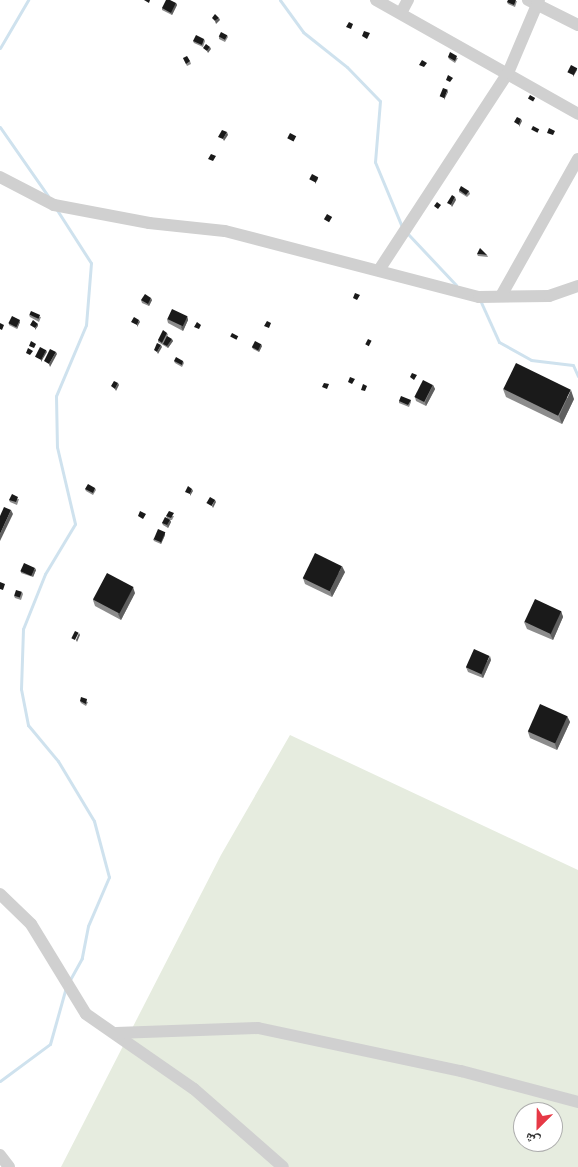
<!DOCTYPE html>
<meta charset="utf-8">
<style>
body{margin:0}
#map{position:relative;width:578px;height:1167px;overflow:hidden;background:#fff;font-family:Mulish,"Noto Naskh Arabic",sans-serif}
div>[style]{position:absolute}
.green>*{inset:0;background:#e6ecdf}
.stream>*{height:3px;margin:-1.5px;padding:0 1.5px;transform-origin:1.5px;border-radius:1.5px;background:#cfe2ee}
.minor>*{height:12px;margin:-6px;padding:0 6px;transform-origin:6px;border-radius:6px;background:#d0d0d0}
.wall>*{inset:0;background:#8c8c8c}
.shaded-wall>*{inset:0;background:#5f5f5f}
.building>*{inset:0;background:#1a1a1a;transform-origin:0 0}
span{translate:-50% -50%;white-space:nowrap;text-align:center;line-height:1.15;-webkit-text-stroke:5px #fff;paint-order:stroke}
.north{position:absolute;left:513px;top:1102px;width:50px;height:50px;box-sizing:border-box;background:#fff;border:1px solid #adadad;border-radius:50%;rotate:203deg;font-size:14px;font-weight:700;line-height:20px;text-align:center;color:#333}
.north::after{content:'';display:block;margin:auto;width:18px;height:22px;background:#e63946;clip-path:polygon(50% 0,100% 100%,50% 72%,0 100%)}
</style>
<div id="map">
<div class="green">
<div style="clip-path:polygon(evenodd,290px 735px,578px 870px,578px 1167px,61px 1167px,221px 855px,290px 735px,523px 1112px,553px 1112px,553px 1142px,523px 1142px,523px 1112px)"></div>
</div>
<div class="stream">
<div style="left:280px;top:0;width:39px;rotate:54deg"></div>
<div style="left:303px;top:32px;width:56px;rotate:38.5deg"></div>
<div style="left:347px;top:67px;width:47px;rotate:45.9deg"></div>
<div style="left:380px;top:101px;width:61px;rotate:94.7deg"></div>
<div style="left:375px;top:162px;width:70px;rotate:67.4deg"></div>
<div style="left:0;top:48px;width:56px;rotate:-59.7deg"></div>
<div style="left:0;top:127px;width:84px;rotate:55.2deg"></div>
<div style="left:57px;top:210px;width:63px;rotate:57.3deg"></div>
<div style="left:91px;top:263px;width:62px;rotate:94.6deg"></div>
<div style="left:86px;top:325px;width:77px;rotate:112.9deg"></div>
<div style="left:56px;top:396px;width:51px;rotate:88.9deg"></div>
<div style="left:57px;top:447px;width:79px;rotate:76.8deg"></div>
<div style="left:75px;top:524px;width:58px;rotate:121deg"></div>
<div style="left:45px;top:574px;width:59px;rotate:111.8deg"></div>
<div style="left:23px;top:629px;width:60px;rotate:91.9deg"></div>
<div style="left:21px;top:689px;width:37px;rotate:79deg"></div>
<div style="left:28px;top:725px;width:47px;rotate:50.2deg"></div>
<div style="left:58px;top:761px;width:70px;rotate:59deg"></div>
<div style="left:94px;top:821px;width:58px;rotate:75deg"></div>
<div style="left:109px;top:877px;width:53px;rotate:113.2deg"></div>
<div style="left:88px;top:926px;width:33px;rotate:101deg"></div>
<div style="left:82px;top:958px;width:26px;rotate:119deg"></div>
<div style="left:408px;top:234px;width:70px;rotate:46.7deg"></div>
<div style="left:480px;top:300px;width:46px;rotate:65.7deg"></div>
<div style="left:499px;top:342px;width:37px;rotate:29deg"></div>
<div style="left:531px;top:360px;width:42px;rotate:6.8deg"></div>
<div style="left:573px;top:365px;width:12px;rotate:66deg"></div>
<div style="left:0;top:1081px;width:62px;rotate:-36.5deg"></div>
<div style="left:50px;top:1044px;width:59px;rotate:-74.3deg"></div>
</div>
<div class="minor">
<div style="left:376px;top:0;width:232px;rotate:29.4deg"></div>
<div style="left:528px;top:0;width:56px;rotate:26.6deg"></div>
<div style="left:401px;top:13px;width:15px;rotate:-62deg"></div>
<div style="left:0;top:177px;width:61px;rotate:27.4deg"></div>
<div style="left:54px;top:205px;width:97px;rotate:10.7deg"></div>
<div style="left:149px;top:223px;width:76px;rotate:6deg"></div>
<div style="left:225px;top:231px;width:262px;rotate:14.6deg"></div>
<div style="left:479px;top:297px;width:70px;rotate:-0.8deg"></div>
<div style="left:549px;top:296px;width:31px;rotate:-19deg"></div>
<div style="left:379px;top:270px;width:235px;rotate:-56.8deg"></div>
<div style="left:508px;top:73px;width:79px;rotate:-67deg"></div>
<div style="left:501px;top:296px;width:157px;rotate:-60.7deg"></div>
<div style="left:0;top:894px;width:43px;rotate:44.1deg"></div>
<div style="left:31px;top:924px;width:105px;rotate:58.6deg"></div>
<div style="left:86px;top:1014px;width:131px;rotate:34.8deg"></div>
<div style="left:194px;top:1089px;width:118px;rotate:41.2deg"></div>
<div style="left:116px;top:1033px;width:142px;rotate:-2deg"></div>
<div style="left:258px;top:1028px;width:208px;rotate:12deg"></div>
<div style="left:461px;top:1071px;width:121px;rotate:14.8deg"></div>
<div style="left:0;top:1155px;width:15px;rotate:53deg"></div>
</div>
<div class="wall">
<div style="clip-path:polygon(517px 1px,515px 7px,508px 4px,507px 2px)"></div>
<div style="clip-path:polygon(176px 3px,177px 5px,172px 15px,162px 10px,162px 8px)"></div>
<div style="clip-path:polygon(227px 35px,228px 37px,225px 42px,219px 39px,219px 37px)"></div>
<div style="clip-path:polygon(204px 39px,205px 41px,203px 47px,194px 43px,193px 41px)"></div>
<div style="clip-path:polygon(448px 57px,458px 58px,455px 63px,449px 59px)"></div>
<div style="clip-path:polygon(183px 58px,190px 61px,191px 64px,187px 66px)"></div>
<div style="clip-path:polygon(459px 190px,469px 191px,470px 194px,467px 197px,459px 192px)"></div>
<div style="clip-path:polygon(477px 254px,487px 255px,488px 257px,478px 256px)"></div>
<div style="clip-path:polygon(141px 300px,152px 300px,149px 306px,142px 303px)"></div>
<div style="clip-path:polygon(29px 315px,41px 317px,39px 322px,30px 317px)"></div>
<div style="clip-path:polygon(187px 316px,188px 320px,183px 331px,168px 323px,167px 319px)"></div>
<div style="clip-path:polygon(20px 322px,17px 329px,9px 325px,9px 323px)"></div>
<div style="clip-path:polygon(167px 333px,168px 335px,167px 336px,173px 341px,168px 348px,158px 342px,158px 340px)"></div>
<div style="clip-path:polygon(262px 346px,259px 352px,253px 349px,252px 347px)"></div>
<div style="clip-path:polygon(174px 361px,183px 361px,184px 363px,182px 367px,175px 363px)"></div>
<div style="clip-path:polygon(433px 385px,435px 389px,426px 406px,416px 401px,415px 397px)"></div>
<div style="clip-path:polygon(503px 389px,574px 399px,562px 424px,506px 397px)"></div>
<div style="clip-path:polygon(411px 400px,411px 402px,409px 407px,399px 403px,399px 401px)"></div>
<div style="clip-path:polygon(95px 488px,96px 490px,93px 495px,86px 491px,85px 489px)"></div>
<div style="clip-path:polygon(19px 499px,17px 505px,10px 502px,9px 500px)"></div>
<div style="clip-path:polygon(166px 516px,174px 516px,172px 520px,170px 520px,171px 522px,168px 528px,163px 525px,162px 523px,167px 518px)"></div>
<div style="clip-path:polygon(165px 535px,161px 544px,154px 541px,153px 539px)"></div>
<div style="clip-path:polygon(36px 570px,33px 577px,21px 573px,21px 571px)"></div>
<div style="clip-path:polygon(345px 572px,332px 597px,305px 584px,303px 578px)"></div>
<div style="clip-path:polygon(22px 592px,23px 594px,21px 600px,15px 598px,14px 596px)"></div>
<div style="clip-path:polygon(135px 593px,121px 620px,95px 606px,93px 600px)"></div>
<div style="clip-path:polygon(561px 611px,563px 617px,553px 640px,527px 629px,524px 622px)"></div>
<div style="clip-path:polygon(491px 660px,483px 678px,468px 672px,466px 667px)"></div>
<div style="clip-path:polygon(80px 701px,88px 702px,86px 706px,81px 703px)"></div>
<div style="clip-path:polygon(567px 716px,570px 722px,557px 750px,530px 738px,528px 732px)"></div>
</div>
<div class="shaded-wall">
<div style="clip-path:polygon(176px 3px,177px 5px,172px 15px,171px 13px)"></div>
<div style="clip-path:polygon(219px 18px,220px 20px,216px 24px,215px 21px)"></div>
<div style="clip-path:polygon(210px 47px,211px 49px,208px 53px,207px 51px)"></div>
<div style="clip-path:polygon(577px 68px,577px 70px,573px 77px,573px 75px)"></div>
<div style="clip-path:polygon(448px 90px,448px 92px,444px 100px,444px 98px)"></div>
<div style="clip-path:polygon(521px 119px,522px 121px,519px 127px,519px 125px)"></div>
<div style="clip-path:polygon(227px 132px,228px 135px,224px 141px,223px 139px)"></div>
<div style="clip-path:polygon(318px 177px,318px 179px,315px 184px,315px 182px)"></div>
<div style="clip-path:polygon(455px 197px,456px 200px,452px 207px,451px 205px)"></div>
<div style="clip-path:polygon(151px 298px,152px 300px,149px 306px,148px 304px)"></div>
<div style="clip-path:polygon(187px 316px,188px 320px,183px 331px,181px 327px)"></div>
<div style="clip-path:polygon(20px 320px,20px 322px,17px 329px,17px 327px)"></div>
<div style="clip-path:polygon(139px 320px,140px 322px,137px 327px,137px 325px)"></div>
<div style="clip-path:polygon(38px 324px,38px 326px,35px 330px,35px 328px)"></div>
<div style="clip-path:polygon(172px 339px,173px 341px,168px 348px,167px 346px)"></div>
<div style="clip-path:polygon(261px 344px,262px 346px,259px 352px,258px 350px)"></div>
<div style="clip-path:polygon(161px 345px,162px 347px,158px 354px,157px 352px)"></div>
<div style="clip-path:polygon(46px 350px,47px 352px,41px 362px,41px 360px)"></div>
<div style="clip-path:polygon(56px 352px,57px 354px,50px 367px,49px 364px)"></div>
<div style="clip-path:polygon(118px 383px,119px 385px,116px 391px,115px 389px)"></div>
<div style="clip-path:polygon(433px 385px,435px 389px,426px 406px,425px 402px)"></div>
<div style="clip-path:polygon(571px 390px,574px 399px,562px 424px,559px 416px)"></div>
<div style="clip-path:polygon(192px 489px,193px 491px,190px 496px,190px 494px)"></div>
<div style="clip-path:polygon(215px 500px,216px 502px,213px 508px,212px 506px)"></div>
<div style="clip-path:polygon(11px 510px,13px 514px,0 541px,0 534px)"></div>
<div style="clip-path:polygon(170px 520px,171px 522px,168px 528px,167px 525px)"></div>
<div style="clip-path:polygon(165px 532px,165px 535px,161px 544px,160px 542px)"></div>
<div style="clip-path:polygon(342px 566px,345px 572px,332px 597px,330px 591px)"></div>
<div style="clip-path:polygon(35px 568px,36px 570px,33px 577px,32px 575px)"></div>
<div style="clip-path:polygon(133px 587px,135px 593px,121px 620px,118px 614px)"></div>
<div style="clip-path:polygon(561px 611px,563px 617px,553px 640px,550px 634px)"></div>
<div style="clip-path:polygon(79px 633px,80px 635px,77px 642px,76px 640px)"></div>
<div style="clip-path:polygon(490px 656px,491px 660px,483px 678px,481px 674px)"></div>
<div style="clip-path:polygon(567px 716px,570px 722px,557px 750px,555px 744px)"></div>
</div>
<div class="building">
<div style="clip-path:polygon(144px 0,150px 0,149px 3px)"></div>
<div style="clip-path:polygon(166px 0,170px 0,176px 3px,171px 13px,162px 8px)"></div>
<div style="clip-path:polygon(508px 0,516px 0,514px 5px,507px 2px)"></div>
<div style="clip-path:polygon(215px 14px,219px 18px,215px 21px,212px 18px)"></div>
<div style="clip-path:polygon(349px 22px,353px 24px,351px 29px,346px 27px)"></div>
<div style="clip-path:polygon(364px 31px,370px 33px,367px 39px,362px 36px)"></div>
<div style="left:221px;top:32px;width:7px;height:5px;rotate:27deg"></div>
<div style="clip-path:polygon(196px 35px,204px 39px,202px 45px,193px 41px)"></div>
<div style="left:206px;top:44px;width:5px;height:5px;rotate:37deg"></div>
<div style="clip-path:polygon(450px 52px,457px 56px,455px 61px,448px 57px)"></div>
<div style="clip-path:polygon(187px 56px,190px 61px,186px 64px,183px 58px)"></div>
<div style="clip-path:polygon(422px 60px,427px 63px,424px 67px,419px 65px)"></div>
<div style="left:571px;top:65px;width:7px;height:8px;rotate:27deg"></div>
<div style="clip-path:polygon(448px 75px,453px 78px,450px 82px,446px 80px)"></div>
<div style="left:443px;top:88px;width:5px;height:9px;rotate:22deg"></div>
<div style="left:530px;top:95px;width:6px;height:4px;rotate:31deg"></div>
<div style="clip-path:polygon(517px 117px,521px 119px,519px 125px,514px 122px)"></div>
<div style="left:533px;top:126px;width:7px;height:4px;rotate:27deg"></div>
<div style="clip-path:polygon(549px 128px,555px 131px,553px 135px,547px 133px)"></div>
<div style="clip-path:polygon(222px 130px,227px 132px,223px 139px,218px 137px)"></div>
<div style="left:290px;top:133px;width:7px;height:6px;rotate:27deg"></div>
<div style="clip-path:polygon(211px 154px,216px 156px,213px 161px,208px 159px)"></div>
<div style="left:312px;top:174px;width:7px;height:6px;rotate:27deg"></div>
<div style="clip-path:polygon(461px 186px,469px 191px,466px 195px,459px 190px)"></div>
<div style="clip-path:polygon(452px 195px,455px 197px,451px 205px,447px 203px)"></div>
<div style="left:437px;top:202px;width:5px;height:5px;rotate:37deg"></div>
<div style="left:327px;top:214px;width:6px;height:6px;rotate:31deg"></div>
<div style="clip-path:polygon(480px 248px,487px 255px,477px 254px)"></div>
<div style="clip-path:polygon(355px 293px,360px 295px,357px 300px,353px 298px)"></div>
<div style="clip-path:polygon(145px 294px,151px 298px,148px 304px,141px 300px)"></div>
<div style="left:172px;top:309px;width:17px;height:11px;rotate:25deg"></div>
<div style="left:31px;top:311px;width:10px;height:4px;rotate:24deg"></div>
<div style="left:12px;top:316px;width:9px;height:8px;rotate:27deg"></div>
<div style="clip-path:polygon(134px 317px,139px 320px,137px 325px,131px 322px)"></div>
<div style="clip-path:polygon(33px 320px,38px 324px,35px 328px,30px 325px)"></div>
<div style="clip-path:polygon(267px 321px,271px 323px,269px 328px,264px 326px)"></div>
<div style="clip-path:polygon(197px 322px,201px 325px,199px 329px,194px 327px)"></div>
<div style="clip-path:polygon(0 323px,4px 325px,2px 330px,0 329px)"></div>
<div style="clip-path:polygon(163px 330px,167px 333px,162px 343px,158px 340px)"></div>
<div style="left:232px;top:333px;width:7px;height:4px;rotate:27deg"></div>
<div style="clip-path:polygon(167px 336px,172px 339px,167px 346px,163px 344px)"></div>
<div style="left:368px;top:339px;width:4px;height:6px;rotate:27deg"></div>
<div style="clip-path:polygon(31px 341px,36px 344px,34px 348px,29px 346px)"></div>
<div style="left:255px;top:341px;width:7px;height:7px;rotate:27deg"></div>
<div style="clip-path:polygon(157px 343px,161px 345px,157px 352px,154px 350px)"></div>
<div style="left:40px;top:347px;width:7px;height:11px;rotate:27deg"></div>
<div style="clip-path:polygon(28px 348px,33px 351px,30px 355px,26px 353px)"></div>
<div style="clip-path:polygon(50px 349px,56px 352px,49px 364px,44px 361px)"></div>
<div style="clip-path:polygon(176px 357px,183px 361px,182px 365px,174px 361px)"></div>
<div style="left:516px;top:363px;width:61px;height:29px;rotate:26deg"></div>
<div style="clip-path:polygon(412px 373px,417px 375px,414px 380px,410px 377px)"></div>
<div style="clip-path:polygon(350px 377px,355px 379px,352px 384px,348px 382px)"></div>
<div style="left:423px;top:380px;width:11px;height:19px;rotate:27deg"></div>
<div style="clip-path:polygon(114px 381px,118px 383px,115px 389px,111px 386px)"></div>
<div style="clip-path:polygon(324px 383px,329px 384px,327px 389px,322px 387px)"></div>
<div style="clip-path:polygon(363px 384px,367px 386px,365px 391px,361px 390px)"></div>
<div style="clip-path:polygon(401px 396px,411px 400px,408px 405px,399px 401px)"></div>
<div style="clip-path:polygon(88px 484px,95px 488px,93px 493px,85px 489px)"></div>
<div style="clip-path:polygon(188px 486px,192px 489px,190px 494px,185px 492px)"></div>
<div style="clip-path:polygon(12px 494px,18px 497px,16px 502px,9px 500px)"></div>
<div style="left:210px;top:497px;width:6px;height:7px;rotate:31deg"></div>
<div style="clip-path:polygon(4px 507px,11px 510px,0 534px,0 516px)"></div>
<div style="clip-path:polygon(140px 511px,146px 514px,143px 519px,138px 516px)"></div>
<div style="clip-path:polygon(169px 511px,174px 513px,171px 518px,166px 516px)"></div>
<div style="clip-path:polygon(165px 517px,170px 520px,167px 525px,162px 523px)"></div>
<div style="left:158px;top:529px;width:8px;height:11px;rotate:23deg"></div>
<div style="left:315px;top:553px;width:30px;height:28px;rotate:26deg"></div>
<div style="left:24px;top:563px;width:12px;height:9px;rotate:24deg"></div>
<div style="left:107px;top:573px;width:30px;height:30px;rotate:28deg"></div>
<div style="clip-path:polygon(0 582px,5px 584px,3px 590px,0 589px)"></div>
<div style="left:16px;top:590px;width:6px;height:6px;rotate:18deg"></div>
<div style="left:535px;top:599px;width:29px;height:25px;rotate:25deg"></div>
<div style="left:75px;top:631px;width:4px;height:8px;rotate:27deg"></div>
<div style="left:474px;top:649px;width:17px;height:20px;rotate:24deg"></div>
<div style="clip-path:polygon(81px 697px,87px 699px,86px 704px,80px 701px)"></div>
<div style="left:540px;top:704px;width:30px;height:30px;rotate:24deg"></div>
</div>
<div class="north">ش</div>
</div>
